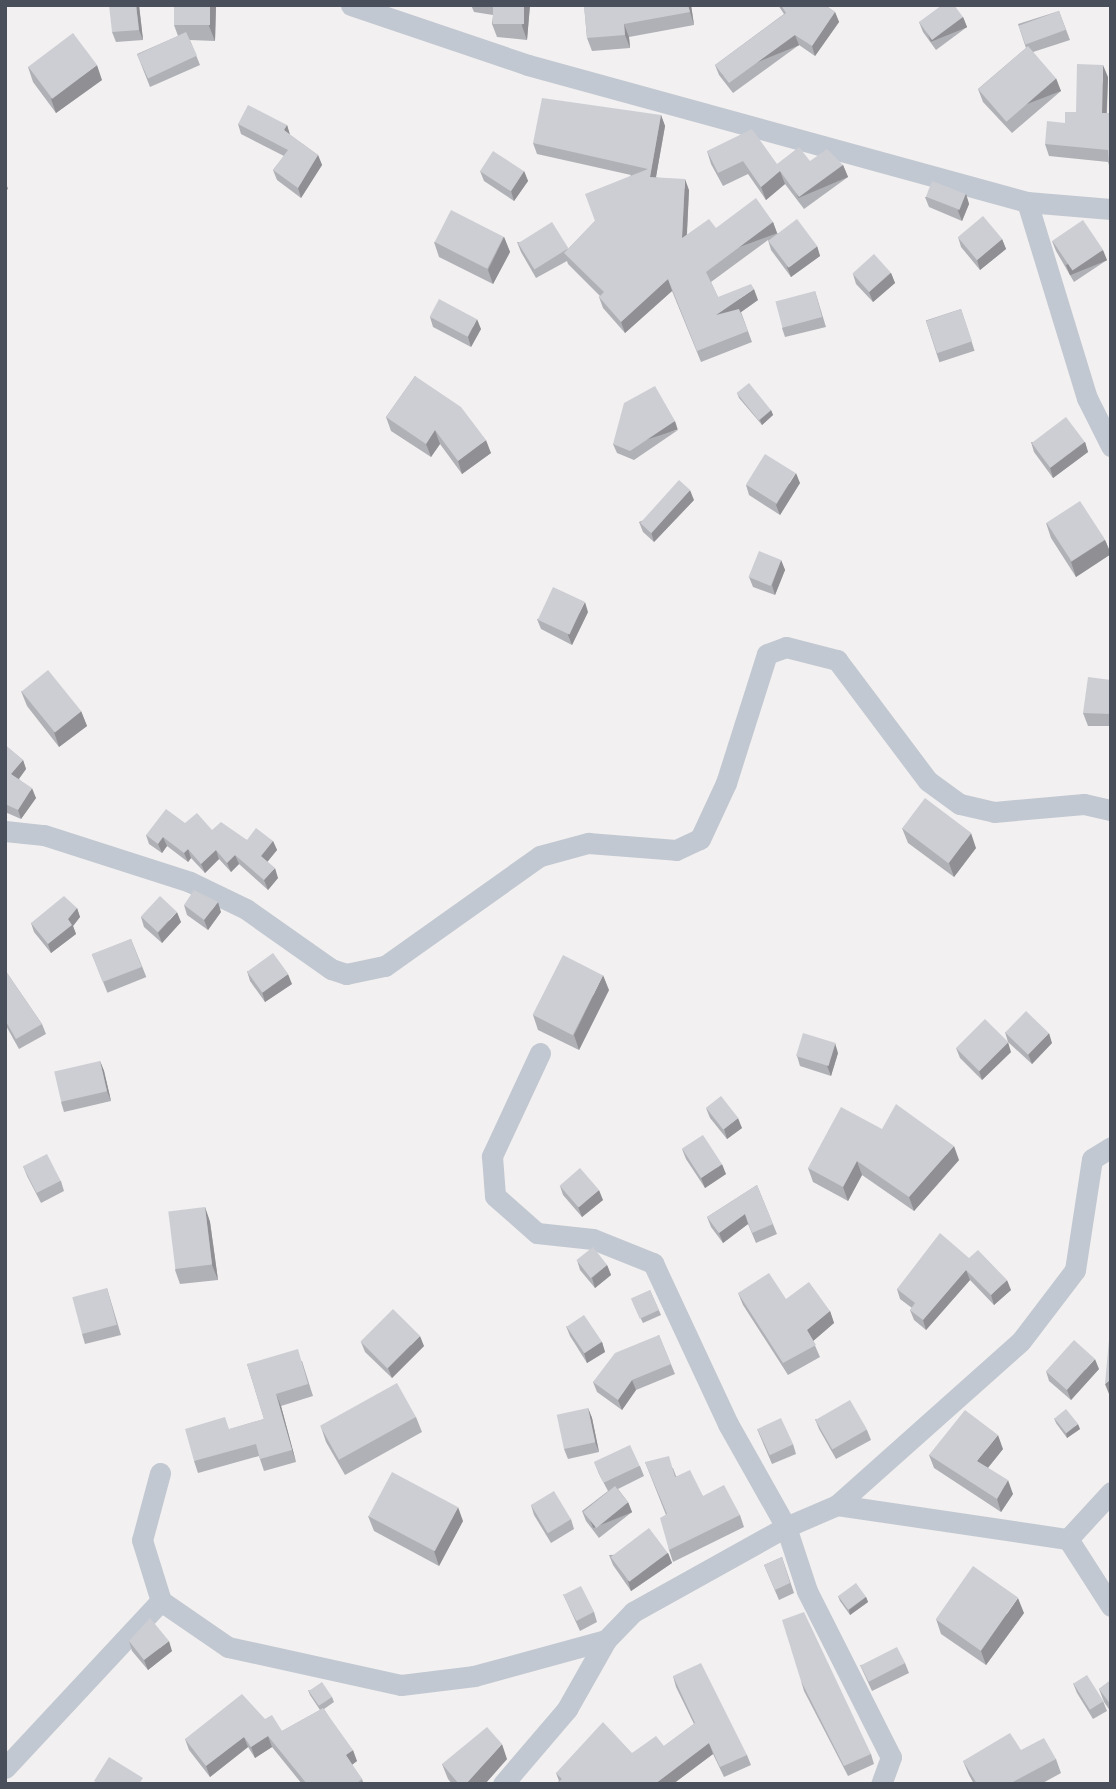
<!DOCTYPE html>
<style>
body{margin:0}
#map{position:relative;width:1116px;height:1789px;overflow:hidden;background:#f2f0f0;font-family:"PT Sans Narrow",sans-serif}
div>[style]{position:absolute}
.minor>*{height:21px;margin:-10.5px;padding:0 10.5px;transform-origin:10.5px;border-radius:10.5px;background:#c2c8d1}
.wall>*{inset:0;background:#b0b1b6;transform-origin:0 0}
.shaded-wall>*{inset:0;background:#909094;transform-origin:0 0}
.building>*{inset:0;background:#cdced4;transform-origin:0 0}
span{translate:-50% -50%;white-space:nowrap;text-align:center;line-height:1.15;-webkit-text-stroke:6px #fff;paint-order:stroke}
.frame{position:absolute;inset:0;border:7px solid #49505c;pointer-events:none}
</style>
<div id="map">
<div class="minor">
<div style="left:351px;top:5px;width:187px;rotate:18.7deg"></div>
<div style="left:528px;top:65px;width:517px;rotate:15.35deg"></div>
<div style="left:1027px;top:202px;width:84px;rotate:4.8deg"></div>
<div style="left:1027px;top:202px;width:205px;rotate:73deg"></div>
<div style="left:1087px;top:398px;width:54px;rotate:63.4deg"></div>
<div style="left:5px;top:831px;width:39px;rotate:6deg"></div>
<div style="left:44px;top:835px;width:153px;rotate:17.8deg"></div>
<div style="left:190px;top:882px;width:62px;rotate:25.7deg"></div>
<div style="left:246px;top:909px;width:104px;rotate:35.2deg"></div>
<div style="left:331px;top:969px;width:16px;rotate:18deg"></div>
<div style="left:346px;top:974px;width:40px;rotate:-12deg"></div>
<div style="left:385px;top:966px;width:190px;rotate:-35.4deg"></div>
<div style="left:540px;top:856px;width:50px;rotate:-15.2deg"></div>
<div style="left:588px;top:843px;width:88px;rotate:4.5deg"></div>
<div style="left:676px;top:850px;width:26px;rotate:-25deg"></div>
<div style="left:700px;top:839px;width:62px;rotate:-65.1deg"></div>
<div style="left:726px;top:783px;width:135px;rotate:-72.4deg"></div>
<div style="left:767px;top:654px;width:20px;rotate:-20deg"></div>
<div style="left:786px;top:647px;width:53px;rotate:14.3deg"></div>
<div style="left:837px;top:660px;width:151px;rotate:53.1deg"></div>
<div style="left:928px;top:781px;width:39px;rotate:36deg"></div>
<div style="left:960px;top:804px;width:35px;rotate:13deg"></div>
<div style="left:994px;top:812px;width:90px;rotate:-5.1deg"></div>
<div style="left:1084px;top:804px;width:28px;rotate:13deg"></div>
<div style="left:540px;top:1053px;width:114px;rotate:115deg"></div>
<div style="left:492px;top:1156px;width:40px;rotate:85.7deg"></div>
<div style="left:495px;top:1196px;width:56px;rotate:41.4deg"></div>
<div style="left:537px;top:1233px;width:56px;rotate:6.1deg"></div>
<div style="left:593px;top:1239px;width:65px;rotate:21.8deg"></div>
<div style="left:653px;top:1263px;width:178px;rotate:65deg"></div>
<div style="left:728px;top:1424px;width:118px;rotate:60.6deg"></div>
<div style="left:786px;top:1527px;width:67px;rotate:71.8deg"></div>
<div style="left:807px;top:1591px;width:186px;rotate:63.2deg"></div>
<div style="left:891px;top:1757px;width:29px;rotate:110deg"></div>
<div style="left:160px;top:1473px;width:69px;rotate:105deg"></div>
<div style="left:142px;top:1540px;width:64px;rotate:72.7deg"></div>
<div style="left:161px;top:1601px;width:81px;rotate:34.5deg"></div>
<div style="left:228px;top:1647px;width:177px;rotate:12.4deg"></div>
<div style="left:401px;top:1685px;width:74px;rotate:-7deg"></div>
<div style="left:474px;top:1676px;width:137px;rotate:-15.3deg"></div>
<div style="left:1111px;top:1492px;width:64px;rotate:132.5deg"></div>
<div style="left:1068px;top:1539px;width:80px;rotate:57.3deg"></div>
<div style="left:837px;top:1505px;width:246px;rotate:-41.7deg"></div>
<div style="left:1021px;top:1341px;width:89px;rotate:-52.7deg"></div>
<div style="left:1075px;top:1270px;width:112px;rotate:-81.3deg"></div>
<div style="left:1092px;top:1159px;width:22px;rotate:-32deg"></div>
<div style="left:5px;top:1768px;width:229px;rotate:-47deg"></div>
<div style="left:503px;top:1784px;width:99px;rotate:-49.5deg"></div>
<div style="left:567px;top:1709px;width:79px;rotate:-60.5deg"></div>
<div style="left:606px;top:1640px;width:39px;rotate:-46deg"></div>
<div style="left:633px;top:1612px;width:175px;rotate:-29.1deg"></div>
<div style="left:786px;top:1527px;width:56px;rotate:-23.3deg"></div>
<div style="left:837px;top:1505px;width:233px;rotate:8.4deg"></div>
</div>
<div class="wall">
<div style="clip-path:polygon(139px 5px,143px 40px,116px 42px,112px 32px)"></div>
<div style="clip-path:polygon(174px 5px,216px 5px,215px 41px,190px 40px,200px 65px,150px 87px,137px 54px,178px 36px,174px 25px)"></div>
<div style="clip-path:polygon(471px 5px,530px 5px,527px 40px,497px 37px,492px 24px,493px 15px,474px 12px)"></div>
<div style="clip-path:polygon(584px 5px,691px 5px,694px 25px,629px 37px,630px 48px,592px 51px,587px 38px)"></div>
<div style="clip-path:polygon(778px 5px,825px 5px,835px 12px,839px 22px,815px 56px,799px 45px,733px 93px,719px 75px,715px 65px,784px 14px)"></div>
<div style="clip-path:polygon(1059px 11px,1070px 40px,1033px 52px,1061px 91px,1012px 133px,983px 102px,978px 89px,1026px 48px,1018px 24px)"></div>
<div style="clip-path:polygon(963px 17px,967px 27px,936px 50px,923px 32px,919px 22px)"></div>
<div style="clip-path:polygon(28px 67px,102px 80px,56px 113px,33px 82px)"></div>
<div style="clip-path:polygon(1108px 77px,1107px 113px,1111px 113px,1111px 171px,1108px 162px,1049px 156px,1045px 144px,1076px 112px)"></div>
<div style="clip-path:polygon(661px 115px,665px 126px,656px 177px,689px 190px,687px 235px,716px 228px,773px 222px,777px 233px,817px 246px,820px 256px,791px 277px,771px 250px,768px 240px,711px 282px,718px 297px,758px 300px,741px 312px,752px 342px,701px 362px,672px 291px,625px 333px,603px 308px,599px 297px,600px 296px,568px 264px,567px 261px,536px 278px,521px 252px,517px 242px,568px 249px,595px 221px,631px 175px,537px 154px,533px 143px)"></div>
<div style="clip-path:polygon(238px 124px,287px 125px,290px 135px,318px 155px,322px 165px,301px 198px,277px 180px,273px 170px,284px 156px,241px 134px)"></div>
<div style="clip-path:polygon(707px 151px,777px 164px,810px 161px,843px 165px,848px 177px,804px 209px,785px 184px,766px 200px,748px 174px,723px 186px,711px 164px)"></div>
<div style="clip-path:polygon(480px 171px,524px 171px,528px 181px,514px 201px,484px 181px)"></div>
<div style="clip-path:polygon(966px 194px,969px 204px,962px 221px,929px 207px,925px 197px)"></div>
<div style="clip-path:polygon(504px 237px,510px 252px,493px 284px,439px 257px,434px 242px)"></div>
<div style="clip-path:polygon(958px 237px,1002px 239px,1006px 249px,980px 270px,961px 247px)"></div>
<div style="clip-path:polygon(1052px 241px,1107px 260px,1074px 282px,1056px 251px)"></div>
<div style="clip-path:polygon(891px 273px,895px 283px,873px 302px,856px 284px,853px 274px)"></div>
<div style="clip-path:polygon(815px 291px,826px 327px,785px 337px,782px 328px)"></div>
<div style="left:961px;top:309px;width:44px;height:37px;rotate:72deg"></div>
<div style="clip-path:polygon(430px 317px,481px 329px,471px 347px,433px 327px)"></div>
<div style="clip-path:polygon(415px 376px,491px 453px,462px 474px,440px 444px,431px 457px,391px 431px,386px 417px)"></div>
<div style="clip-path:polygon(737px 393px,771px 410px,773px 415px,762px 425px,739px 398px)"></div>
<div style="clip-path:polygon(678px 430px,634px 460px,617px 453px,613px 444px)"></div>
<div style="clip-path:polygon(1031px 442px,1085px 442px,1088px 452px,1053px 478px,1034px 452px)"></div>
<div style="clip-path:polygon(800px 483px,780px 515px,749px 495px,746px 485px)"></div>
<div style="clip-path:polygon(694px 500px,654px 542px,643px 532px,639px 522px)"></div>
<div style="clip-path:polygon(1046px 523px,1105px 540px,1111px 554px,1076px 577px,1051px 538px)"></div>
<div style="clip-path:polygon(781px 560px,785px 570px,775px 595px,753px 587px,749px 577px)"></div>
<div style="clip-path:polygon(588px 612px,572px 645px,541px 629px,537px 619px)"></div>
<div style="clip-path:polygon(1111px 680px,1111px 726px,1088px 726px,1083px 713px)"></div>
<div style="clip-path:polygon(21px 691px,81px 711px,87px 726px,59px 747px,27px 706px)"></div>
<div style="clip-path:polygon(5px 745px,23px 760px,26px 769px,19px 779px,36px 798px,21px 819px,5px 812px)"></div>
<div style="clip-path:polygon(185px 823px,247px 840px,273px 841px,277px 850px,267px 862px,278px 878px,268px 890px,239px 864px,231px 872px,219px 859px,205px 873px,191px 858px,188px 862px,167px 846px,162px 853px,149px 844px,146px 835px)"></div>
<div style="clip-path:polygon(902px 828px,976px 848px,954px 877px,908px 843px)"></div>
<div style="clip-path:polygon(184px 905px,221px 912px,208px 930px,187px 915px)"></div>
<div style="clip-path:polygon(77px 908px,80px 917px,73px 926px,76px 934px,51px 953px,34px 932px,31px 923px)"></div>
<div style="clip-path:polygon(141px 917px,181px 922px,162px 943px,144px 927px)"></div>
<div style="left:131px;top:939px;width:41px;height:42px;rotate:68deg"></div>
<div style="clip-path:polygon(5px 970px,42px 1024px,46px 1034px,19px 1049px,5px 1024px)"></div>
<div style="clip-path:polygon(247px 971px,292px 984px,265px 1002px,250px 981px)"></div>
<div style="clip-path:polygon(609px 990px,579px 1050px,538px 1030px,533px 1015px)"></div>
<div style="clip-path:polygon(1005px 1032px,1052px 1043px,1032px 1064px,1008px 1042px)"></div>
<div style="clip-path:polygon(956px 1048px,1011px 1052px,982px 1080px,960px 1058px)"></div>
<div style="clip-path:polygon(838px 1053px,831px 1076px,800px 1066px,797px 1056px)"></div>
<div style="clip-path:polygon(100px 1061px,104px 1071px,111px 1101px,64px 1112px,61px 1102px)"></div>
<div style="clip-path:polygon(706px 1108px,742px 1128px,727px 1139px,710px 1118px)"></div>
<div style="clip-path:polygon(882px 1129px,959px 1160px,914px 1211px,862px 1175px,848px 1201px,813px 1182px,808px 1168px)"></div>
<div style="clip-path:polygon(682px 1149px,726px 1174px,705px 1188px,686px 1159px)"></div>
<div style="clip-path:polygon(23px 1166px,61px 1181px,64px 1191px,41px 1203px,27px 1176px)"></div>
<div style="clip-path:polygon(757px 1185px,777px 1234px,756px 1243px,748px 1224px,723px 1243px,711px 1227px,707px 1217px)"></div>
<div style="clip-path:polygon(560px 1186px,603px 1200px,582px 1217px,563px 1195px)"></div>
<div style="clip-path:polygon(205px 1207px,210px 1222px,218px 1280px,180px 1284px,175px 1270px)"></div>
<div style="clip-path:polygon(969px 1258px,1011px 1290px,994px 1305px,970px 1280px,926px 1330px,914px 1320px,910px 1310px,912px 1308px,900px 1299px,897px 1289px)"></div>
<div style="clip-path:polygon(577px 1260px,607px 1265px,611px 1275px,595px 1288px,580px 1270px)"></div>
<div style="clip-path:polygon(107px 1288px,121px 1335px,85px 1344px,82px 1334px)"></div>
<div style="clip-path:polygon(650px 1290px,661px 1315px,643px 1323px,633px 1303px)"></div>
<div style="clip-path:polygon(738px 1293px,786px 1299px,830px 1311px,834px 1323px,813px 1341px,820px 1357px,788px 1375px,743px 1305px)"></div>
<div style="clip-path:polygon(566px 1326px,602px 1342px,605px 1352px,587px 1363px,570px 1336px)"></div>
<div style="clip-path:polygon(659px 1335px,675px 1374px,636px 1390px,622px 1410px,597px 1392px,593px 1382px)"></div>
<div style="clip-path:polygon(361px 1342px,424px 1346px,392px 1378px,365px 1352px)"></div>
<div style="clip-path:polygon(302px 1361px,313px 1396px,281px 1406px,296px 1462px,264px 1471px,259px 1456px,198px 1473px,194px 1461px,230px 1429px,264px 1419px,247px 1364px)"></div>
<div style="clip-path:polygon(1099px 1369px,1071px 1400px,1049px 1381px,1046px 1371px)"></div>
<div style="clip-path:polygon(588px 1408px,592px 1418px,599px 1452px,568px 1459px,564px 1449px)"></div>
<div style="clip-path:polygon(416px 1417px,422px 1432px,345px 1475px,326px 1442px,321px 1427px)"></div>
<div style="clip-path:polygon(1054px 1418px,1080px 1429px,1067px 1438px,1056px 1423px)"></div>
<div style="clip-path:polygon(815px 1419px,867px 1430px,871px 1440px,836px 1459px,819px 1429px)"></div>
<div style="clip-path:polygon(757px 1429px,793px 1444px,796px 1454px,772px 1464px)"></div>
<div style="clip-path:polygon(1003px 1449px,988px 1468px,1013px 1494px,1001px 1512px,934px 1468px,929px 1455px)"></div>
<div style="clip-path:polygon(645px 1462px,673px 1468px,676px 1476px,703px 1496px,740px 1515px,744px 1527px,673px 1562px,669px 1550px,666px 1515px)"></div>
<div style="clip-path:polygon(595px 1464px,640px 1466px,644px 1476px,618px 1489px,628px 1502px,632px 1512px,599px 1538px,586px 1521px,582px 1511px,608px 1491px,599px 1474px)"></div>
<div style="clip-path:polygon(531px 1505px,571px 1519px,574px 1529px,551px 1543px,534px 1515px)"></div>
<div style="clip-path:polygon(368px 1516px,463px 1521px,439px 1566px,374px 1531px)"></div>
<div style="clip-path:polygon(668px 1553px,672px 1563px,631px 1591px,613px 1565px,609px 1555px)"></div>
<div style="clip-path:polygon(782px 1557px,794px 1593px,779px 1600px,764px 1565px)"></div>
<div style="clip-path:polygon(563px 1594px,594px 1612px,597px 1622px,580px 1631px)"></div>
<div style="clip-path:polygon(838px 1596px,866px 1597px,868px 1602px,850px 1615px,840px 1601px)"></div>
<div style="clip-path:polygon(1024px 1613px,986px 1665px,941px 1634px,936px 1619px)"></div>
<div style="clip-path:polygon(129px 1641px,172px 1651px,148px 1670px,132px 1651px)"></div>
<div style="clip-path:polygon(905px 1663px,909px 1673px,872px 1691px,860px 1665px)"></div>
<div style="clip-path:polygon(673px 1676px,747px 1755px,751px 1765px,724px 1777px,713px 1754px,673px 1784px,556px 1784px,559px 1781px,556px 1773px,632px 1753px,664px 1746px,694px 1724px,676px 1687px)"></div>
<div style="clip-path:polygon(1111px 1680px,1111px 1712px,1104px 1702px,1099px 1689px)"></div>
<div style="clip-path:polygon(801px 1681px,871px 1754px,874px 1764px,848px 1776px,804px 1691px)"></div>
<div style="clip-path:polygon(1073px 1683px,1103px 1701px,1107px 1711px,1093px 1719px,1077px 1693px)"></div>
<div style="clip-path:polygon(308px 1690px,332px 1697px,334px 1702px,324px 1709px,357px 1761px,352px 1765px,362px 1779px,364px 1784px,302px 1784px,272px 1747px,255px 1758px,248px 1747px,210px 1777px,189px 1750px,185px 1739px,265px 1719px,282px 1731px,320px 1710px,310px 1695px)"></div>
<div style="clip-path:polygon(1021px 1750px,1056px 1759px,1061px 1773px,1041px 1784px,974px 1784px,969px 1775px,963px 1761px)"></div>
<div style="clip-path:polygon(507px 1759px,485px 1784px,452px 1784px,448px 1779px,442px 1764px)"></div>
</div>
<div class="shaded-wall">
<div style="clip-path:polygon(136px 5px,139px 5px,143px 40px,139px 30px)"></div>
<div style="clip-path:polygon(210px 5px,216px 5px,215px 41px,209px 26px)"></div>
<div style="clip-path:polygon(524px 5px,530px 5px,527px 40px,522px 26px)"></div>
<div style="clip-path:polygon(688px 5px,691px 5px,694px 25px,690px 12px)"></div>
<div style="clip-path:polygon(835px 12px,839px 22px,815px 56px,812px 46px)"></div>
<div style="left:963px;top:17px;width:11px;height:39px;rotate:68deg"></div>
<div style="clip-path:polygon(624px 24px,629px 37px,630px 48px,625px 35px)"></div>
<div style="left:795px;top:35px;width:11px;height:82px;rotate:68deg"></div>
<div style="clip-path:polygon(97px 65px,102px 80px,56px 113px,51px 99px)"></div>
<div style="clip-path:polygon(1103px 65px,1108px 77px,1106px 125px,1102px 113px)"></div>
<div style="left:1056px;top:78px;width:14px;height:65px;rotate:69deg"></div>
<div style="clip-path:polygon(661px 115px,665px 126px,654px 188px,650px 177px)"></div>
<div style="clip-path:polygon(287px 125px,290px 135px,284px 130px)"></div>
<div style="clip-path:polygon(318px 155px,322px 165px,301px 198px,298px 188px)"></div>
<div style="left:843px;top:165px;width:13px;height:54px;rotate:67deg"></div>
<div style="clip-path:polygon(524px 171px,528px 181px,514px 201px,511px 191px)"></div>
<div style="clip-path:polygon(780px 171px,785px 184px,766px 200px,761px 187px)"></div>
<div style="clip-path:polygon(685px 179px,689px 190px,686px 249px,682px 238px)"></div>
<div style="clip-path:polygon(5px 180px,8px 189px,5px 191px)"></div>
<div style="clip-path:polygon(966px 194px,969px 204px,962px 221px,958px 211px)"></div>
<div style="left:773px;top:222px;width:12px;height:84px;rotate:70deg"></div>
<div style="clip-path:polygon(504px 237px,510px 252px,493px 284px,488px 270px)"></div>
<div style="clip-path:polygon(1002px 239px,1006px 249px,980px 270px,977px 260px)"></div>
<div style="clip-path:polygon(817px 246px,820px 256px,791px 277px,787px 267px)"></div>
<div style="left:1103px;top:250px;width:11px;height:40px;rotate:68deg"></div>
<div style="clip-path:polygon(891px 273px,895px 283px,873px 302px,869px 292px)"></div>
<div style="clip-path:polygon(668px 279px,672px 291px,625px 333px,621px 322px)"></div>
<div style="clip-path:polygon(754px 289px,758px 300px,720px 327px,716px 315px)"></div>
<div style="clip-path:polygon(477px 319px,481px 329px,471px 347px,468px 337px)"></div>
<div style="clip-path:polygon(771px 410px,773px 415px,762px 425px,760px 420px)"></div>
<div style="left:675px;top:421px;width:9px;height:54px;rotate:72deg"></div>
<div style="clip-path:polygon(435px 430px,440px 444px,431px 457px,426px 444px)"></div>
<div style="clip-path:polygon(486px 440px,491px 453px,462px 474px,458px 461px)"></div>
<div style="clip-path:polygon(1085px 442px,1088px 452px,1053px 478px,1050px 468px)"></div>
<div style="clip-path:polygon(796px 473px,800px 483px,780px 515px,776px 505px)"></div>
<div style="clip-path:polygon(690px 490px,694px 500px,654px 542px,651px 532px)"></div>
<div style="clip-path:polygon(1105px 540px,1111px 554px,1076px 577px,1071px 562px)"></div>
<div style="clip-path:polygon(781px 560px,785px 570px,775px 595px,772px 585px)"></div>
<div style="clip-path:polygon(585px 602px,588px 612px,572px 645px,568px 635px)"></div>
<div style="clip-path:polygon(81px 711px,87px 726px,59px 747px,54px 732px)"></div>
<div style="clip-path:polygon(23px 760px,26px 769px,15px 784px,11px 774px)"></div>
<div style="clip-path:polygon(32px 788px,36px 798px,21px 819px,18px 810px)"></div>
<div style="clip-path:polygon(971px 833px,976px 848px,954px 877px,949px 863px)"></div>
<div style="clip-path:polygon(163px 837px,167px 846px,162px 853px,158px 844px)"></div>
<div style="clip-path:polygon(273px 841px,277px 850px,264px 866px,261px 856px)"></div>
<div style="clip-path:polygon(188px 849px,191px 858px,188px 862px,184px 853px)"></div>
<div style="clip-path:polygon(216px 850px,219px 859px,205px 873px,201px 864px)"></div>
<div style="clip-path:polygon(235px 855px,239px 864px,231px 872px,227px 863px)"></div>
<div style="clip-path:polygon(275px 868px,278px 878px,268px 890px,264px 880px)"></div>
<div style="clip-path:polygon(218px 902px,221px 912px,208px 930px,204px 920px)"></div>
<div style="clip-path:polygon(77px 908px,80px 917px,73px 926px,76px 934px,51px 953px,48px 944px)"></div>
<div style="clip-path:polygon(177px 912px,181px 922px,162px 943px,158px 933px)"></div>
<div style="clip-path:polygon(288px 974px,292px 984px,265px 1002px,262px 992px)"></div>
<div style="clip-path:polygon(603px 975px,609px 990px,579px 1050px,574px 1035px)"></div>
<div style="clip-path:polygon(1049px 1033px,1052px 1043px,1032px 1064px,1028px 1054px)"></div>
<div style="clip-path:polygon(1008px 1042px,1011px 1052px,982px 1080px,979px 1071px)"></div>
<div style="clip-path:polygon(835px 1043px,838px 1053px,831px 1076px,827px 1066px)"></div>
<div style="clip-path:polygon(100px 1061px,104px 1071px,111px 1101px,107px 1091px)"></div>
<div style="clip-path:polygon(738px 1118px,742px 1128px,727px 1139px,724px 1129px)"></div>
<div style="clip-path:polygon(954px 1146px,959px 1160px,914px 1211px,909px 1197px)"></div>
<div style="clip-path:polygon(857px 1161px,862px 1175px,848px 1201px,843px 1187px)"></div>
<div style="clip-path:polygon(722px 1164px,726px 1174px,705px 1188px,701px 1178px)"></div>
<div style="clip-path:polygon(599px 1190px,603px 1200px,582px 1217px,578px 1207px)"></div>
<div style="clip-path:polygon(205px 1207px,210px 1222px,218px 1280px,212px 1265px)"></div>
<div style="clip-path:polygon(745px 1214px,748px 1224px,723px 1243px,719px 1233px)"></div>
<div style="clip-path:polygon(607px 1265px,611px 1275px,595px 1288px,592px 1278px)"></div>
<div style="clip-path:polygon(966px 1270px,970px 1280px,926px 1330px,923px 1320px)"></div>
<div style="clip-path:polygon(1007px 1280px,1011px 1290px,994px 1305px,991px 1295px)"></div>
<div style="clip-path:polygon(830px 1311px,834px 1323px,812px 1342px,807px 1330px)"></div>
<div style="clip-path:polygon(420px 1336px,424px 1346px,392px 1378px,388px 1368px)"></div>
<div style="clip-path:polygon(602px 1342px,605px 1352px,587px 1363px,584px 1353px)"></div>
<div style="clip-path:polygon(1095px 1359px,1099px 1369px,1071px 1400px,1067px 1390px)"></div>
<div style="clip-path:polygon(1111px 1379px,1111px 1392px,1109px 1394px,1105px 1384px)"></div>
<div style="clip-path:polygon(632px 1380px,636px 1390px,622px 1410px,618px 1400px)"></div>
<div style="clip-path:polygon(276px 1394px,281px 1406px,296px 1462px,292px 1450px)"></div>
<div style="clip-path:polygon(588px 1408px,592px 1418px,599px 1452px,595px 1442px)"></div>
<div style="clip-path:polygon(1078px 1424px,1080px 1429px,1067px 1438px,1066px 1433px)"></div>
<div style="clip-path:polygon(998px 1435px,1003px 1449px,982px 1475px,977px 1461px)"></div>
<div style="clip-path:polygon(1008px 1480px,1013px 1494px,1001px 1512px,997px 1499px)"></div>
<div style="left:628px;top:1502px;width:11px;height:42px;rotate:68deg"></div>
<div style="clip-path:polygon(458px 1507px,463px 1521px,439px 1566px,434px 1551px)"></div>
<div style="clip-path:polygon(668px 1553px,672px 1563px,631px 1591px,628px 1581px)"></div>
<div style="clip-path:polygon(866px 1597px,868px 1602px,850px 1615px,849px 1610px)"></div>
<div style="clip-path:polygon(1018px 1598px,1024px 1613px,986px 1665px,981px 1651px)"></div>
<div style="clip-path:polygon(169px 1641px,172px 1651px,148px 1670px,144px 1660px)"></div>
<div style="clip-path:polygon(268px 1736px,272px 1747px,255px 1758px,251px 1747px)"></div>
<div style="clip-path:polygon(244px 1737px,248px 1747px,210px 1777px,206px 1766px)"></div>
<div style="clip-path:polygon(709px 1743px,713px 1754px,673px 1784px,655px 1784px)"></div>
<div style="clip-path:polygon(502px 1744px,507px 1759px,485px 1784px,466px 1784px)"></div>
<div style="clip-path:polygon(353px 1750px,357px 1761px,350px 1766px,346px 1755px)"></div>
</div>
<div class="building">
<div style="clip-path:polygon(109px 5px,136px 5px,139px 30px,112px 32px)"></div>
<div style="left:174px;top:5px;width:36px;height:20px"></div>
<div style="left:493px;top:5px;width:31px;height:19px"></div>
<div style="clip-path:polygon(584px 5px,688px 5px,690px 12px,624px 24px,625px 35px,587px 38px)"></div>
<div style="clip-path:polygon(781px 5px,825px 5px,835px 12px,812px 46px,795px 35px,729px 83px,715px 65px,786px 13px)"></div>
<div style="clip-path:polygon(942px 5px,954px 5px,963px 17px,932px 40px,919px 22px)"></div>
<div style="left:1059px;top:11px;width:20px;height:43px;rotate:70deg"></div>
<div style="left:186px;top:32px;width:26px;height:54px;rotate:65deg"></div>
<div style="left:73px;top:33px;width:40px;height:56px;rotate:53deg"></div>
<div style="left:1028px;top:46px;width:43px;height:66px;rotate:49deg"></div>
<div style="clip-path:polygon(1077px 64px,1103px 65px,1102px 113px,1111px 113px,1111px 164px,1109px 164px,1108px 150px,1045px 144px,1047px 121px,1065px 123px,1065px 112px,1076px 112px)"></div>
<div style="clip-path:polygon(542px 98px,661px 115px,650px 177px,685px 179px,682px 238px,709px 219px,716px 228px,756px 198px,773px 222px,706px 272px,718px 297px,751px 284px,754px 289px,716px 315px,739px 309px,748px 331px,697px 351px,668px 279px,621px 322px,599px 297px,604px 292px,564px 253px,595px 221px,585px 194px,648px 169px,533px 143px)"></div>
<div style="clip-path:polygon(248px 105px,287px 125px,284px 130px,318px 155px,298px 188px,273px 170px,288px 150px,238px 124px)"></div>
<div style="clip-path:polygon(752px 129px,777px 164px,799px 147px,810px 161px,827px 149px,843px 165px,799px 197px,780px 171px,761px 187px,743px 161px,718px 173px,707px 151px)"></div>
<div style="left:493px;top:151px;width:37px;height:24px;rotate:33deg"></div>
<div style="left:932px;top:181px;width:36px;height:17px;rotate:21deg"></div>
<div style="left:451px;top:210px;width:59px;height:36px;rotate:27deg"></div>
<div style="left:983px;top:216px;width:30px;height:33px;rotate:50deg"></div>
<div style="left:797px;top:219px;width:34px;height:36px;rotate:53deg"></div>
<div style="left:1083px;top:220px;width:36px;height:37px;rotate:56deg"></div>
<div style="left:552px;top:222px;width:31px;height:40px;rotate:58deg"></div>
<div style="left:874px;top:254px;width:25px;height:29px;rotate:48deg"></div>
<div style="left:815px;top:291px;width:27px;height:41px;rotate:75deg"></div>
<div style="left:439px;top:299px;width:43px;height:20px;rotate:28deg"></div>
<div style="left:961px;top:309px;width:34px;height:37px;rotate:71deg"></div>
<div style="clip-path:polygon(415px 376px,461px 407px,486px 440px,458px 461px,435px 430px,426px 444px,386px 417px)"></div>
<div style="left:749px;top:383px;width:35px;height:16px;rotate:51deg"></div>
<div style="clip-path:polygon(655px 386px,675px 421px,630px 451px,613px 444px,624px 403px)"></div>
<div style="left:1066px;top:417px;width:31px;height:43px;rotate:53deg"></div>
<div style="left:765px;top:454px;width:36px;height:36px;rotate:32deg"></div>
<div style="left:679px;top:480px;width:15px;height:58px;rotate:42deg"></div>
<div style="left:1080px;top:501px;width:46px;height:40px;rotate:57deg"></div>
<div style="left:759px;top:551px;width:24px;height:28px;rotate:22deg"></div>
<div style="left:553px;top:587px;width:35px;height:36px;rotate:25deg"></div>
<div style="left:48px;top:670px;width:53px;height:34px;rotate:51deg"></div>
<div style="clip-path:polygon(1088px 677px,1111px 680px,1111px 714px,1083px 713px)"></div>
<div style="clip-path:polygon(5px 745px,23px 760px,11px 774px,32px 788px,18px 810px,5px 804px)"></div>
<div style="left:925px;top:798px;width:58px;height:38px;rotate:37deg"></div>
<div style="clip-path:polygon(166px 809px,185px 823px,197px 813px,212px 830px,221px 822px,247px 840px,256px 828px,273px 841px,261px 856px,275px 868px,264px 880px,235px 855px,227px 863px,216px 850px,201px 864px,188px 849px,184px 853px,163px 837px,158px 844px,146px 835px)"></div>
<div style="clip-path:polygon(194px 890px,218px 902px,204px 920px,184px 905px)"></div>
<div style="clip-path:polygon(64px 896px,77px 908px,68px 919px,72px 925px,48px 944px,31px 923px)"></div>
<div style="left:160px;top:896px;width:23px;height:28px;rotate:43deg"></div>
<div style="left:131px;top:939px;width:30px;height:42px;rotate:69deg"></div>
<div style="left:273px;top:953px;width:26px;height:32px;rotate:54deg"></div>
<div style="left:563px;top:955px;width:45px;height:67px;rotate:27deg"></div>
<div style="clip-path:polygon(5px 970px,42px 1024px,16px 1039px,5px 1020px)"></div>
<div style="left:1026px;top:1011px;width:32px;height:30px;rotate:44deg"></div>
<div style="left:985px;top:1019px;width:33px;height:41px;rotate:45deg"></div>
<div style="left:803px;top:1033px;width:34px;height:24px;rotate:17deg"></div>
<div style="left:100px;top:1061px;width:31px;height:47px;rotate:77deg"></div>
<div style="left:721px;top:1096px;width:28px;height:19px;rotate:52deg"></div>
<div style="clip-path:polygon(896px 1104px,954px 1146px,909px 1197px,857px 1161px,843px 1187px,808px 1168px,841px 1107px,882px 1129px)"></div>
<div style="left:703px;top:1135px;width:35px;height:25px;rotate:57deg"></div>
<div style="left:47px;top:1154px;width:30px;height:27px;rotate:63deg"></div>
<div style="left:580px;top:1168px;width:29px;height:27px;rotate:49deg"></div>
<div style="clip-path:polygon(757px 1185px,773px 1224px,752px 1233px,745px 1214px,719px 1233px,707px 1217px)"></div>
<div style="left:205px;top:1207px;width:58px;height:37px;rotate:83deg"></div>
<div style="clip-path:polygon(940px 1233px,969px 1258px,978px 1250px,1007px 1280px,991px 1295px,966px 1270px,923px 1320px,910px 1310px,915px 1303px,897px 1289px)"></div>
<div style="left:593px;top:1247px;width:23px;height:21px;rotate:52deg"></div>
<div style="clip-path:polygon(769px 1273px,786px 1299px,809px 1282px,830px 1311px,807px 1330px,816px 1345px,783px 1363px,738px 1293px)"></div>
<div style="left:107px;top:1288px;width:38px;height:36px;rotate:75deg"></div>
<div style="left:650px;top:1290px;width:22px;height:21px;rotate:66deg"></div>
<div style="left:393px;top:1309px;width:38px;height:46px;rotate:45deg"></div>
<div style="left:584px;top:1315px;width:32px;height:21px;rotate:56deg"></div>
<div style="clip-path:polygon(659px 1335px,671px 1364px,632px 1380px,618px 1400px,593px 1382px,615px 1353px)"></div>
<div style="clip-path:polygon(1111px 1337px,1111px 1379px,1105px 1384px,1109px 1340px)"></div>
<div style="left:1074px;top:1340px;width:28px;height:42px;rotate:42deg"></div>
<div style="clip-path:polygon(298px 1349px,308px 1384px,276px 1394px,292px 1450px,260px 1459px,256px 1444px,194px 1461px,185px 1429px,225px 1417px,229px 1429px,264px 1419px,247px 1364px)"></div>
<div style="left:397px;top:1383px;width:39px;height:88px;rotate:61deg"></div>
<div style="left:850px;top:1400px;width:34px;height:40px;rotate:60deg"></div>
<div style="left:588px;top:1408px;width:35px;height:32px;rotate:78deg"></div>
<div style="left:1066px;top:1409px;width:19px;height:15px;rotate:51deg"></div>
<div style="clip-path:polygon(965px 1410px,998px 1435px,977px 1461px,1008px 1480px,997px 1499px,929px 1455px)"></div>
<div style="left:781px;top:1418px;width:29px;height:26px;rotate:65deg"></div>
<div style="left:630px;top:1445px;width:23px;height:40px;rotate:65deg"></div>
<div style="clip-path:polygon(669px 1456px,675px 1477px,690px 1470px,703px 1496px,724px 1485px,740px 1515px,669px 1550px,660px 1518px,667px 1514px,645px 1462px)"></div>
<div style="left:392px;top:1472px;width:75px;height:50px;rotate:28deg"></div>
<div style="left:615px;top:1486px;width:21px;height:41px;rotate:51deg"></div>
<div style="left:554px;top:1491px;width:33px;height:27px;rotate:59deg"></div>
<div style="left:649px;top:1528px;width:31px;height:48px;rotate:53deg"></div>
<div style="clip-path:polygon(782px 1557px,790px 1583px,775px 1590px,764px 1565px)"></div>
<div style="left:973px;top:1566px;width:55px;height:65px;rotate:35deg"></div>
<div style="left:856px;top:1583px;width:17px;height:22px;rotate:54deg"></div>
<div style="left:581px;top:1586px;width:29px;height:20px;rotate:63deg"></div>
<div style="clip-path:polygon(804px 1612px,871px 1754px,844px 1766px,801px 1681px,782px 1620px)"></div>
<div style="clip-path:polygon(150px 1618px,169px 1641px,144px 1660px,129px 1641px)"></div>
<div style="left:897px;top:1647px;width:18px;height:41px;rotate:63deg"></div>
<div style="clip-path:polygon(701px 1663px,747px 1755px,720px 1767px,709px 1743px,655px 1784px,556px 1784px,562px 1779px,556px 1773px,603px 1722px,632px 1753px,656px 1736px,664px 1746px,695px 1723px,673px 1676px)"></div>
<div style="left:1087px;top:1675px;width:31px;height:16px;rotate:58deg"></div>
<div style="clip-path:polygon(1111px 1680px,1111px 1705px,1099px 1689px)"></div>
<div style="left:322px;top:1682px;width:18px;height:16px;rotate:56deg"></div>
<div style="clip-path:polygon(242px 1694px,265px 1719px,272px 1715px,282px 1731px,323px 1708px,353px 1750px,346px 1755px,362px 1779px,356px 1784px,307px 1784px,268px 1736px,251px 1747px,244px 1737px,206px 1766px,185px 1739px)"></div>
<div style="clip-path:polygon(487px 1727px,502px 1744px,466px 1784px,459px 1784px,442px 1764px)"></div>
<div style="clip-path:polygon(1010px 1733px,1021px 1750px,1044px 1738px,1056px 1759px,1009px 1784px,977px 1784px,963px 1761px)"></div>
<div style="clip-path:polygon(109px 1757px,143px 1778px,139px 1784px,99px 1784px,94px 1781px)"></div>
</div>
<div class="frame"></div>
</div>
